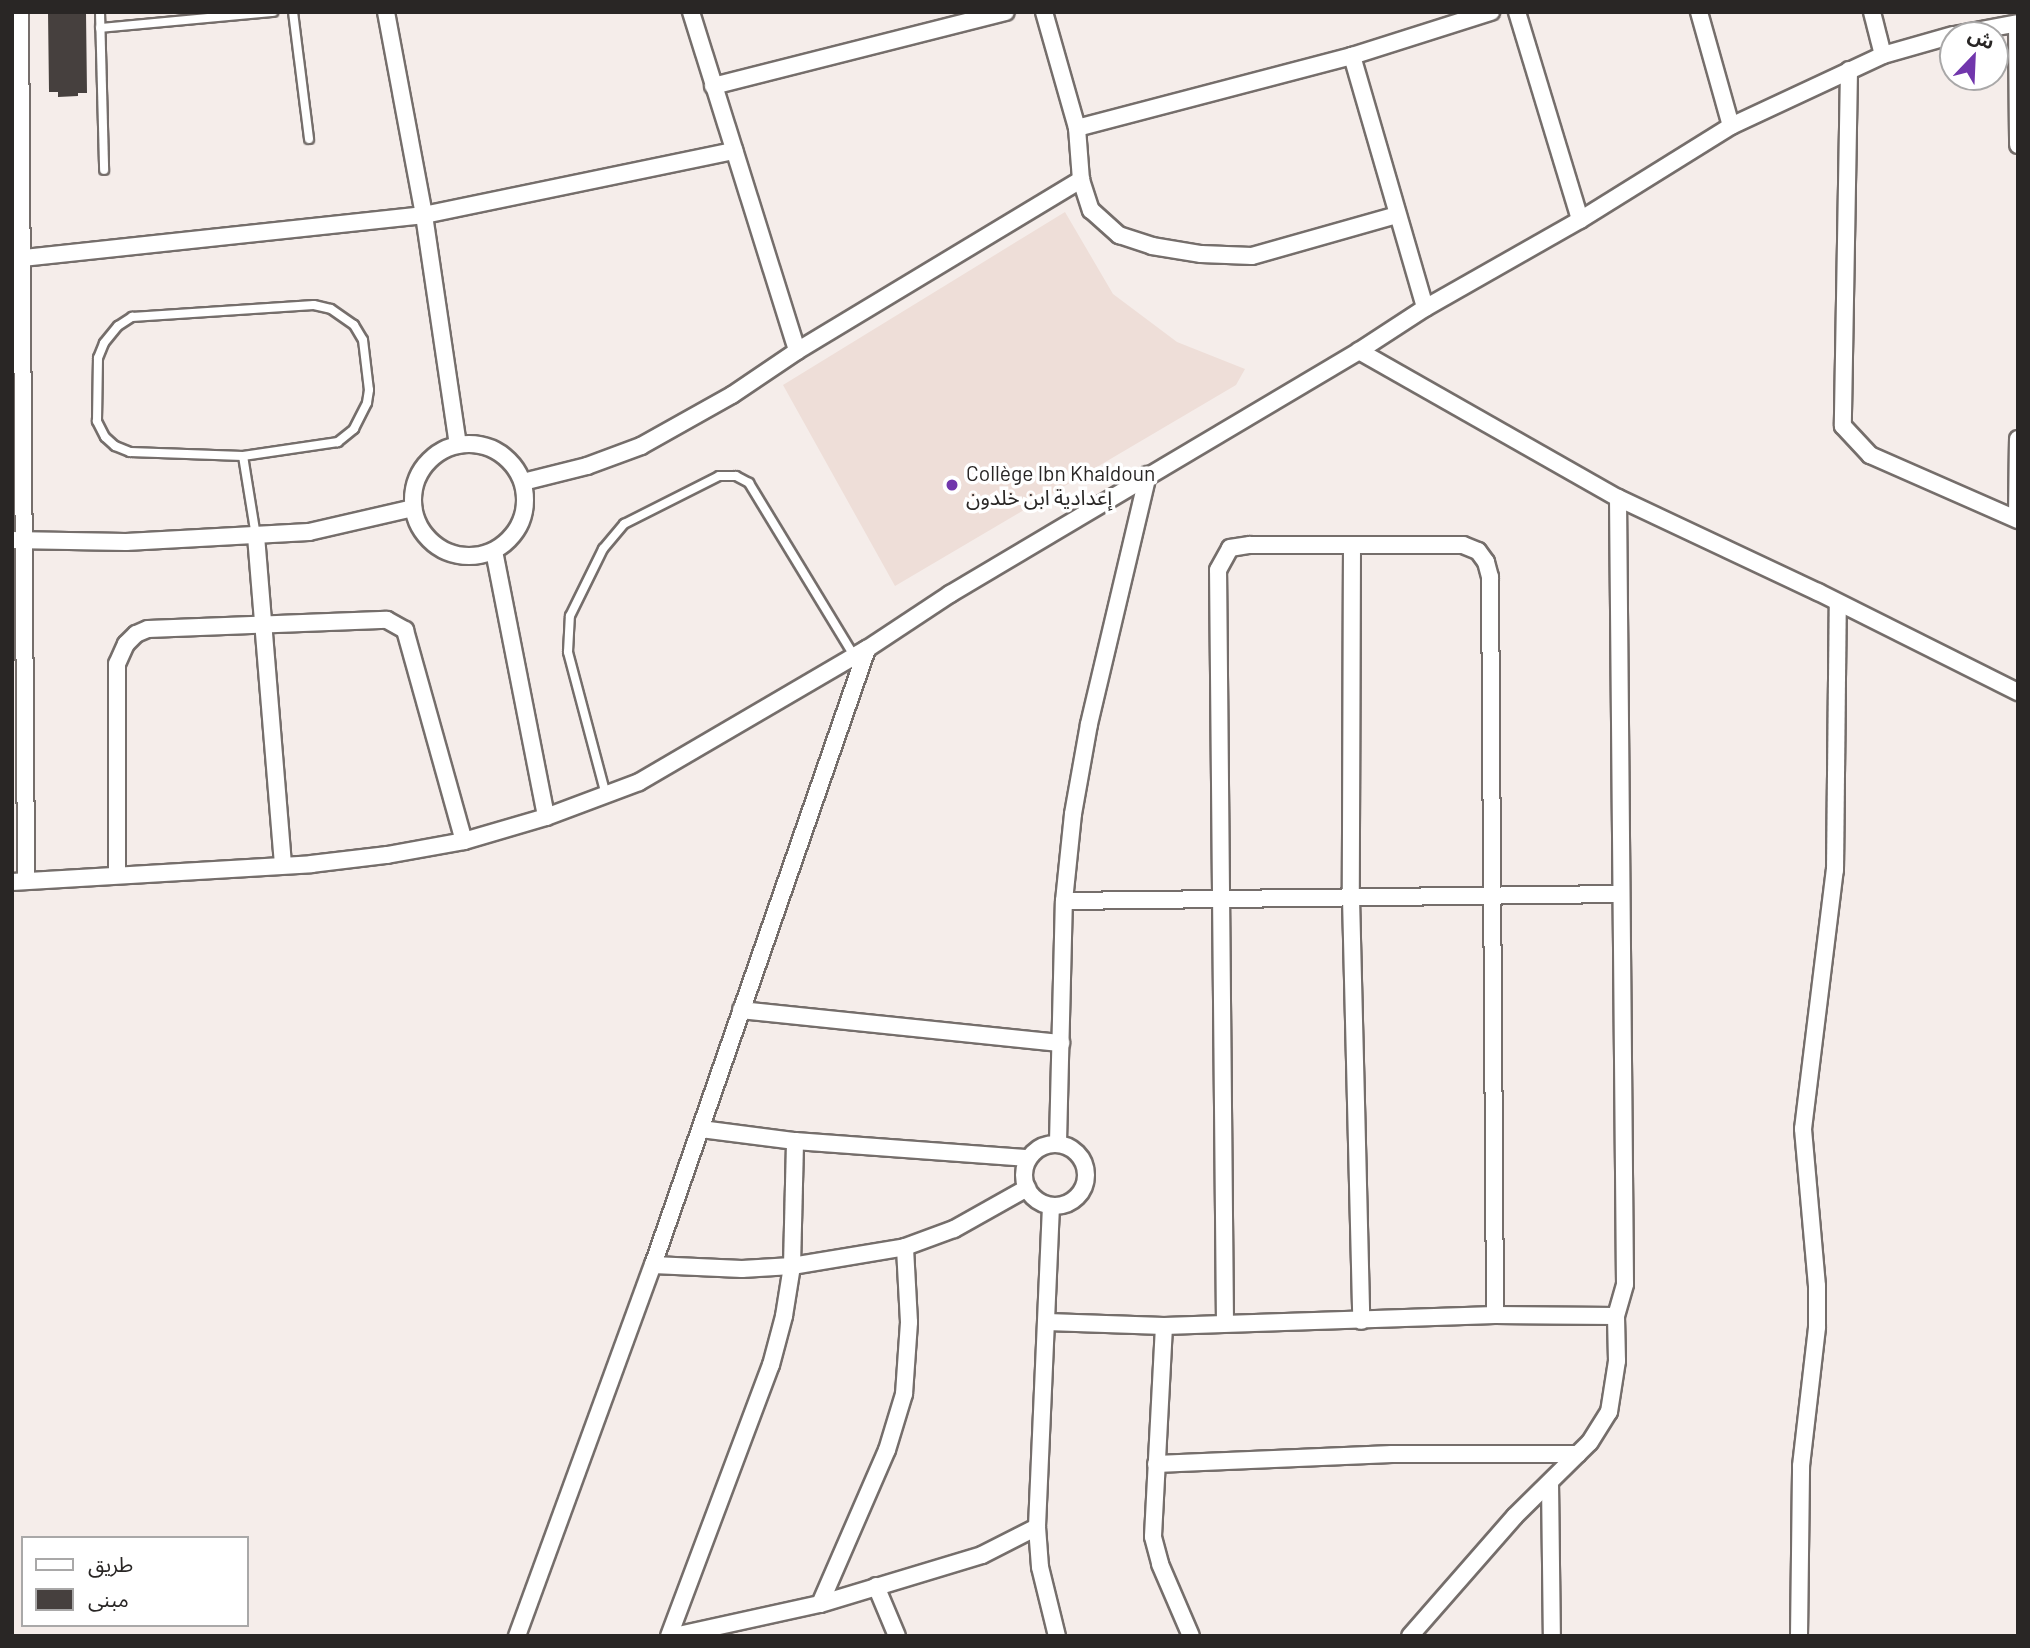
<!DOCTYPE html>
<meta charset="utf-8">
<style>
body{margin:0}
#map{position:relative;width:2030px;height:1648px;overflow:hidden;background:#f5edea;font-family:Barlow,"Noto Sans Arabic",sans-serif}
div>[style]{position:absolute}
.built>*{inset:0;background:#eeded8}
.building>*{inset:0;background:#46403e}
.roads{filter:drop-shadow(2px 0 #756e6b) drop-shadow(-2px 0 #756e6b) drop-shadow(0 2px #756e6b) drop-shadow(0 -2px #756e6b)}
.service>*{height:8px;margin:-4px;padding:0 4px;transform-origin:4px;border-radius:4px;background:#fff}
.minor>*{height:16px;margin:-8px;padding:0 8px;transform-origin:8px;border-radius:8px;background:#fff}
.minor>.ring{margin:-8px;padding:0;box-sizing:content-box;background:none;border:16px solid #fff;border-radius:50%}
.dots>*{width:19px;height:19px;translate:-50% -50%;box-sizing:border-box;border:4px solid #fff;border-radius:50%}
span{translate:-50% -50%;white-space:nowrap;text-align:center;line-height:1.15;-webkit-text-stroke:7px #fff;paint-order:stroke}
.poi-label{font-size:21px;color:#292625}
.left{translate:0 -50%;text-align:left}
.frame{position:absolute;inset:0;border:14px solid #292625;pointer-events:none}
.legend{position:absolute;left:21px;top:1536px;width:228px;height:91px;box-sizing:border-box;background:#fff;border:2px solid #a9a8a8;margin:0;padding:9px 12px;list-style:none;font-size:21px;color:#292625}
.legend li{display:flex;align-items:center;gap:14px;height:35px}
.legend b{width:35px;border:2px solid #a9a8a8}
.north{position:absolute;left:1939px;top:21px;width:70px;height:70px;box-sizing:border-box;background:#fff;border:2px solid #a9a8a8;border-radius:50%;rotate:23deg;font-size:19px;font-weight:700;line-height:28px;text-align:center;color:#292625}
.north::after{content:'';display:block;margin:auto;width:24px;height:32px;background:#7136ac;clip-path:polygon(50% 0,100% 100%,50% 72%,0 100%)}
</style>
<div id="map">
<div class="built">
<div style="clip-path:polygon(1065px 212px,1113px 294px,1177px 342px,1245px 369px,1236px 385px,895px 586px,783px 385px)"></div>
</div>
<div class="building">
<div style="clip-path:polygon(48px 12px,86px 12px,87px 93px,78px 93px,78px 96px,58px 97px,58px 92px,49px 92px)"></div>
</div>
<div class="roads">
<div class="service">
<div style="left:100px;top:12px;width:158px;rotate:88.5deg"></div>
<div style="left:293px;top:12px;width:128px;rotate:82.8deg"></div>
<div style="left:100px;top:28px;width:174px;rotate:-5.3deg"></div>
<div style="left:314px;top:305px;width:17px;rotate:13deg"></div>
<div style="left:331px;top:309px;width:28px;rotate:35deg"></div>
<div style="left:354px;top:325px;width:17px;rotate:59deg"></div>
<div style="left:363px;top:340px;width:50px;rotate:83.2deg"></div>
<div style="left:369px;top:390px;width:13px;rotate:99deg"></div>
<div style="left:367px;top:403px;width:29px;rotate:117deg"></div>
<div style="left:354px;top:429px;width:21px;rotate:141deg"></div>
<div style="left:338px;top:442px;width:96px;rotate:171.6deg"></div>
<div style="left:243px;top:456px;width:113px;rotate:-178deg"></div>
<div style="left:130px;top:452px;width:16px;rotate:-158deg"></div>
<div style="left:115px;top:446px;width:13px;rotate:-138deg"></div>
<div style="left:105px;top:437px;width:18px;rotate:-117deg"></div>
<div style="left:97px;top:421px;width:63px;rotate:-89.1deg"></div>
<div style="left:98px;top:358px;width:16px;rotate:-68deg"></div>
<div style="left:104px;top:343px;width:22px;rotate:-51deg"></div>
<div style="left:118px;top:326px;width:17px;rotate:-33deg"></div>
<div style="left:132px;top:317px;width:182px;rotate:-3.8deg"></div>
<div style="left:243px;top:456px;width:81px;rotate:80.8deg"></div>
<div style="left:606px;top:795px;width:148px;rotate:-104.9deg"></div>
<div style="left:568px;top:652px;width:36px;rotate:-87deg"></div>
<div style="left:570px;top:616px;width:75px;rotate:-63.8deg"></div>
<div style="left:603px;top:549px;width:33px;rotate:-50deg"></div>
<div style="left:624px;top:524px;width:106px;rotate:-26.8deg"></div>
<div style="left:719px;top:476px;width:17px"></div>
<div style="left:736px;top:476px;width:15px;rotate:28deg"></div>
<div style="left:749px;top:483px;width:204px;rotate:58.7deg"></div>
</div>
<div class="minor">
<div style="left:20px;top:12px;width:869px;rotate:89.6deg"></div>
<div style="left:386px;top:12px;width:207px;rotate:79.4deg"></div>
<div style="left:424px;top:215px;width:232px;rotate:81.6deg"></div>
<div style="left:691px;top:12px;width:355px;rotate:72.6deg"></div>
<div style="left:1044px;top:12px;width:121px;rotate:74.1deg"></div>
<div style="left:1077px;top:128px;width:52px;rotate:85.6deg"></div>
<div style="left:1081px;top:180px;width:32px;rotate:72deg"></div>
<div style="left:1091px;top:210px;width:38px;rotate:42deg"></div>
<div style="left:1119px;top:235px;width:35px;rotate:18deg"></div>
<div style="left:1152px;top:246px;width:50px;rotate:9.3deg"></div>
<div style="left:1201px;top:254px;width:51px;rotate:2.2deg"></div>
<div style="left:1252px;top:256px;width:151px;rotate:-15.8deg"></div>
<div style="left:1517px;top:12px;width:217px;rotate:73.1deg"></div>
<div style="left:1699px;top:12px;width:118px;rotate:74.3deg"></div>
<div style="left:1872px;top:12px;width:44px;rotate:75.7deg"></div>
<div style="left:2017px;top:24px;width:121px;rotate:89.5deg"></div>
<div style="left:1954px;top:35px;width:65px;rotate:-10.6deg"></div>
<div style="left:1352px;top:56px;width:262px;rotate:73.8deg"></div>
<div style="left:1849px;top:70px;width:356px;rotate:91deg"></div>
<div style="left:1843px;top:426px;width:40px;rotate:47deg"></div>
<div style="left:1870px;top:455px;width:162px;rotate:23.7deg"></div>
<div style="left:713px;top:86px;width:302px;rotate:-14.2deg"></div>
<div style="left:1077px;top:128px;width:284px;rotate:-14.7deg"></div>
<div style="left:1352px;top:56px;width:146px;rotate:-17.6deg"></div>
<div style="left:23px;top:258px;width:403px;rotate:-6.1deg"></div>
<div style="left:424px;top:215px;width:317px;rotate:-11.7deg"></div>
<div style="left:1359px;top:351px;width:298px;rotate:29.6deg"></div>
<div style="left:1618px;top:498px;width:221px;rotate:25.2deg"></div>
<div style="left:1818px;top:592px;width:224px;rotate:26.6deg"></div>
<div class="ring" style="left:413px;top:444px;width:96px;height:96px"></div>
<div style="left:523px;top:482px;width:66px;rotate:-14deg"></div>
<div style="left:587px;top:466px;width:58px;rotate:-20.3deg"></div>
<div style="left:641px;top:446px;width:104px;rotate:-29.3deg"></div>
<div style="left:732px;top:395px;width:78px;rotate:-34.1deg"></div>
<div style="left:797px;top:351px;width:332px;rotate:-31.1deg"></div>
<div style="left:2017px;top:519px;width:80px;rotate:-89.3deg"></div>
<div style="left:256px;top:536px;width:330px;rotate:85.3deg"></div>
<div style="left:12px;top:540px;width:114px;rotate:1deg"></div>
<div style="left:126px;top:542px;width:183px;rotate:-3.1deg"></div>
<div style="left:309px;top:532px;width:107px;rotate:-13deg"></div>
<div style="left:1352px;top:545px;width:353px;rotate:90.2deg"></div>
<div style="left:1351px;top:898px;width:423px;rotate:88.6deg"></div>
<div style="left:494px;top:551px;width:271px;rotate:78.9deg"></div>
<div style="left:117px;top:874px;width:210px;rotate:-90deg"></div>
<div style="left:117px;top:664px;width:22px;rotate:-66deg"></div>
<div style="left:126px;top:644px;width:14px;rotate:-45deg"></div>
<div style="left:136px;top:634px;width:13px;rotate:-23deg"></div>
<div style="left:148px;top:629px;width:239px;rotate:-2.2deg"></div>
<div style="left:387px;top:620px;width:21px;rotate:29deg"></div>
<div style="left:405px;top:630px;width:219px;rotate:74.4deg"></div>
<div style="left:12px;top:882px;width:300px;rotate:-3.4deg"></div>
<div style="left:311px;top:864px;width:77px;rotate:-6.8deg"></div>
<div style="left:387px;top:855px;width:78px;rotate:-10.3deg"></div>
<div style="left:464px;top:841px;width:85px;rotate:-16.3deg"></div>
<div style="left:546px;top:817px;width:99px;rotate:-20.6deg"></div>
<div style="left:639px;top:782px;width:264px;rotate:-30.3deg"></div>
<div style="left:867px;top:649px;width:100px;rotate:-33.5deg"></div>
<div style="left:950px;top:594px;width:476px;rotate:-30.7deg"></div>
<div style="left:1359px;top:351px;width:79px;rotate:-33.1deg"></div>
<div style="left:1425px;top:308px;width:178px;rotate:-29.6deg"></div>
<div style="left:1580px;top:220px;width:178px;rotate:-31.9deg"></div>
<div style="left:1731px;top:126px;width:168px;rotate:-25deg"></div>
<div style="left:1883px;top:55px;width:73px;rotate:-15.9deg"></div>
<div style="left:1064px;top:901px;width:557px;rotate:-0.72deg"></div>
<div style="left:741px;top:1010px;width:322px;rotate:5.9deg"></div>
<div style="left:701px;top:1129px;width:95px;rotate:7.3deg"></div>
<div style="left:795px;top:1141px;width:234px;rotate:4.2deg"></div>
<div style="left:1058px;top:1142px;width:241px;rotate:-88.6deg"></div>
<div style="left:1064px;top:901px;width:87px;rotate:-84.1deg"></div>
<div style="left:1073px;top:814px;width:91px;rotate:-79.9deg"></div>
<div style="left:1089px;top:724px;width:256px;rotate:-76.7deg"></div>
<div class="ring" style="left:1024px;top:1144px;width:46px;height:46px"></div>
<div style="left:1051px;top:1206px;width:321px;rotate:92.5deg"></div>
<div style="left:1037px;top:1527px;width:40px;rotate:85.7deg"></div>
<div style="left:1040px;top:1567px;width:71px;rotate:76.2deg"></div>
<div style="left:653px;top:1265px;width:89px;rotate:2.6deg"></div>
<div style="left:742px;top:1269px;width:50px;rotate:-3.4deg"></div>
<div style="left:792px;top:1266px;width:115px;rotate:-9.5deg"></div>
<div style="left:905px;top:1247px;width:52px;rotate:-20.2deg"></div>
<div style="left:954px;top:1229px;width:84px;rotate:-29.3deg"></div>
<div style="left:1047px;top:1322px;width:117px;rotate:2deg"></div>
<div style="left:1164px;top:1326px;width:331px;rotate:-1.9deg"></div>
<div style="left:1495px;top:1315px;width:121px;rotate:0.5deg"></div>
<div style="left:1225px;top:1323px;width:753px;rotate:-90.53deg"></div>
<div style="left:1218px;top:570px;width:25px;rotate:-61deg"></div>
<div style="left:1230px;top:548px;width:20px;rotate:-9deg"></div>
<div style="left:1250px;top:545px;width:213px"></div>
<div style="left:1463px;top:545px;width:16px;rotate:22deg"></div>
<div style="left:1478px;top:551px;width:14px;rotate:54deg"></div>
<div style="left:1486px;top:562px;width:16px;rotate:75deg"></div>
<div style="left:1490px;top:577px;width:738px;rotate:89.61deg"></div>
<div style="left:1164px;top:1326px;width:211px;rotate:93deg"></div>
<div style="left:1153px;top:1537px;width:28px;rotate:75deg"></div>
<div style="left:1160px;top:1564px;width:78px;rotate:66.7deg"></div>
<div style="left:1156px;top:1464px;width:236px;rotate:-2.4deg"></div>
<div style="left:1392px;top:1454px;width:186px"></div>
<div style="left:1550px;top:1482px;width:154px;rotate:89.3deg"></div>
<div style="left:876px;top:1586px;width:54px;rotate:67.2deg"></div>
<div style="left:820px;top:1604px;width:168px;rotate:-66.5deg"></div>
<div style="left:887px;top:1450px;width:59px;rotate:-73.1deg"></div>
<div style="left:904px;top:1394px;width:72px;rotate:-86deg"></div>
<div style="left:909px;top:1322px;width:75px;rotate:-93.1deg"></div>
<div style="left:517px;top:1636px;width:395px;rotate:-69.9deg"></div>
<div style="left:653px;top:1265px;width:652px;rotate:-70.84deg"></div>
<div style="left:669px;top:1636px;width:290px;rotate:-69.4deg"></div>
<div style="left:771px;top:1365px;width:51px;rotate:-75.1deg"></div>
<div style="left:784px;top:1316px;width:51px;rotate:-80.9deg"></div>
<div style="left:792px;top:1266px;width:125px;rotate:-88.6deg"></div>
<div style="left:674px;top:1636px;width:149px;rotate:-12.4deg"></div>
<div style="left:820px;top:1604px;width:169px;rotate:-16.8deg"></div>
<div style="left:982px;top:1555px;width:62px;rotate:-27deg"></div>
<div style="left:1410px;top:1636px;width:159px;rotate:-48.8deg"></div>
<div style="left:1515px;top:1516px;width:105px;rotate:-44.6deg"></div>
<div style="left:1590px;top:1442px;width:36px;rotate:-58deg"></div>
<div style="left:1609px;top:1412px;width:52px;rotate:-81.1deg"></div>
<div style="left:1617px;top:1361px;width:45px;rotate:-91.3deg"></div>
<div style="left:1616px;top:1316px;width:33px;rotate:-74deg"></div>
<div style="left:1625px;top:1284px;width:786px;rotate:-90.51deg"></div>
<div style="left:1799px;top:1636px;width:170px;rotate:-89.3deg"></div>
<div style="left:1801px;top:1466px;width:140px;rotate:-83.4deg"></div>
<div style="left:1817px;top:1327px;width:41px;rotate:-90deg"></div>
<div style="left:1817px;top:1286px;width:158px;rotate:-95.1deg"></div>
<div style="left:1803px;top:1129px;width:261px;rotate:-83deg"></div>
<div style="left:1835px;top:870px;width:266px;rotate:-89.4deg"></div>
</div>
</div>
<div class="dots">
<div style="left:952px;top:485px;background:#7136ac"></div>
</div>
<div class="poi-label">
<span class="left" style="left:966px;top:485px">Collège Ibn Khaldoun<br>إعدادية ابن خلدون</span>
</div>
<div class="frame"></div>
<ul class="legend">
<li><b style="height:9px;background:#fff"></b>طريق</li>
<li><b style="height:19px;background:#46403e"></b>مبنى</li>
</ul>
<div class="north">ش</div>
</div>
